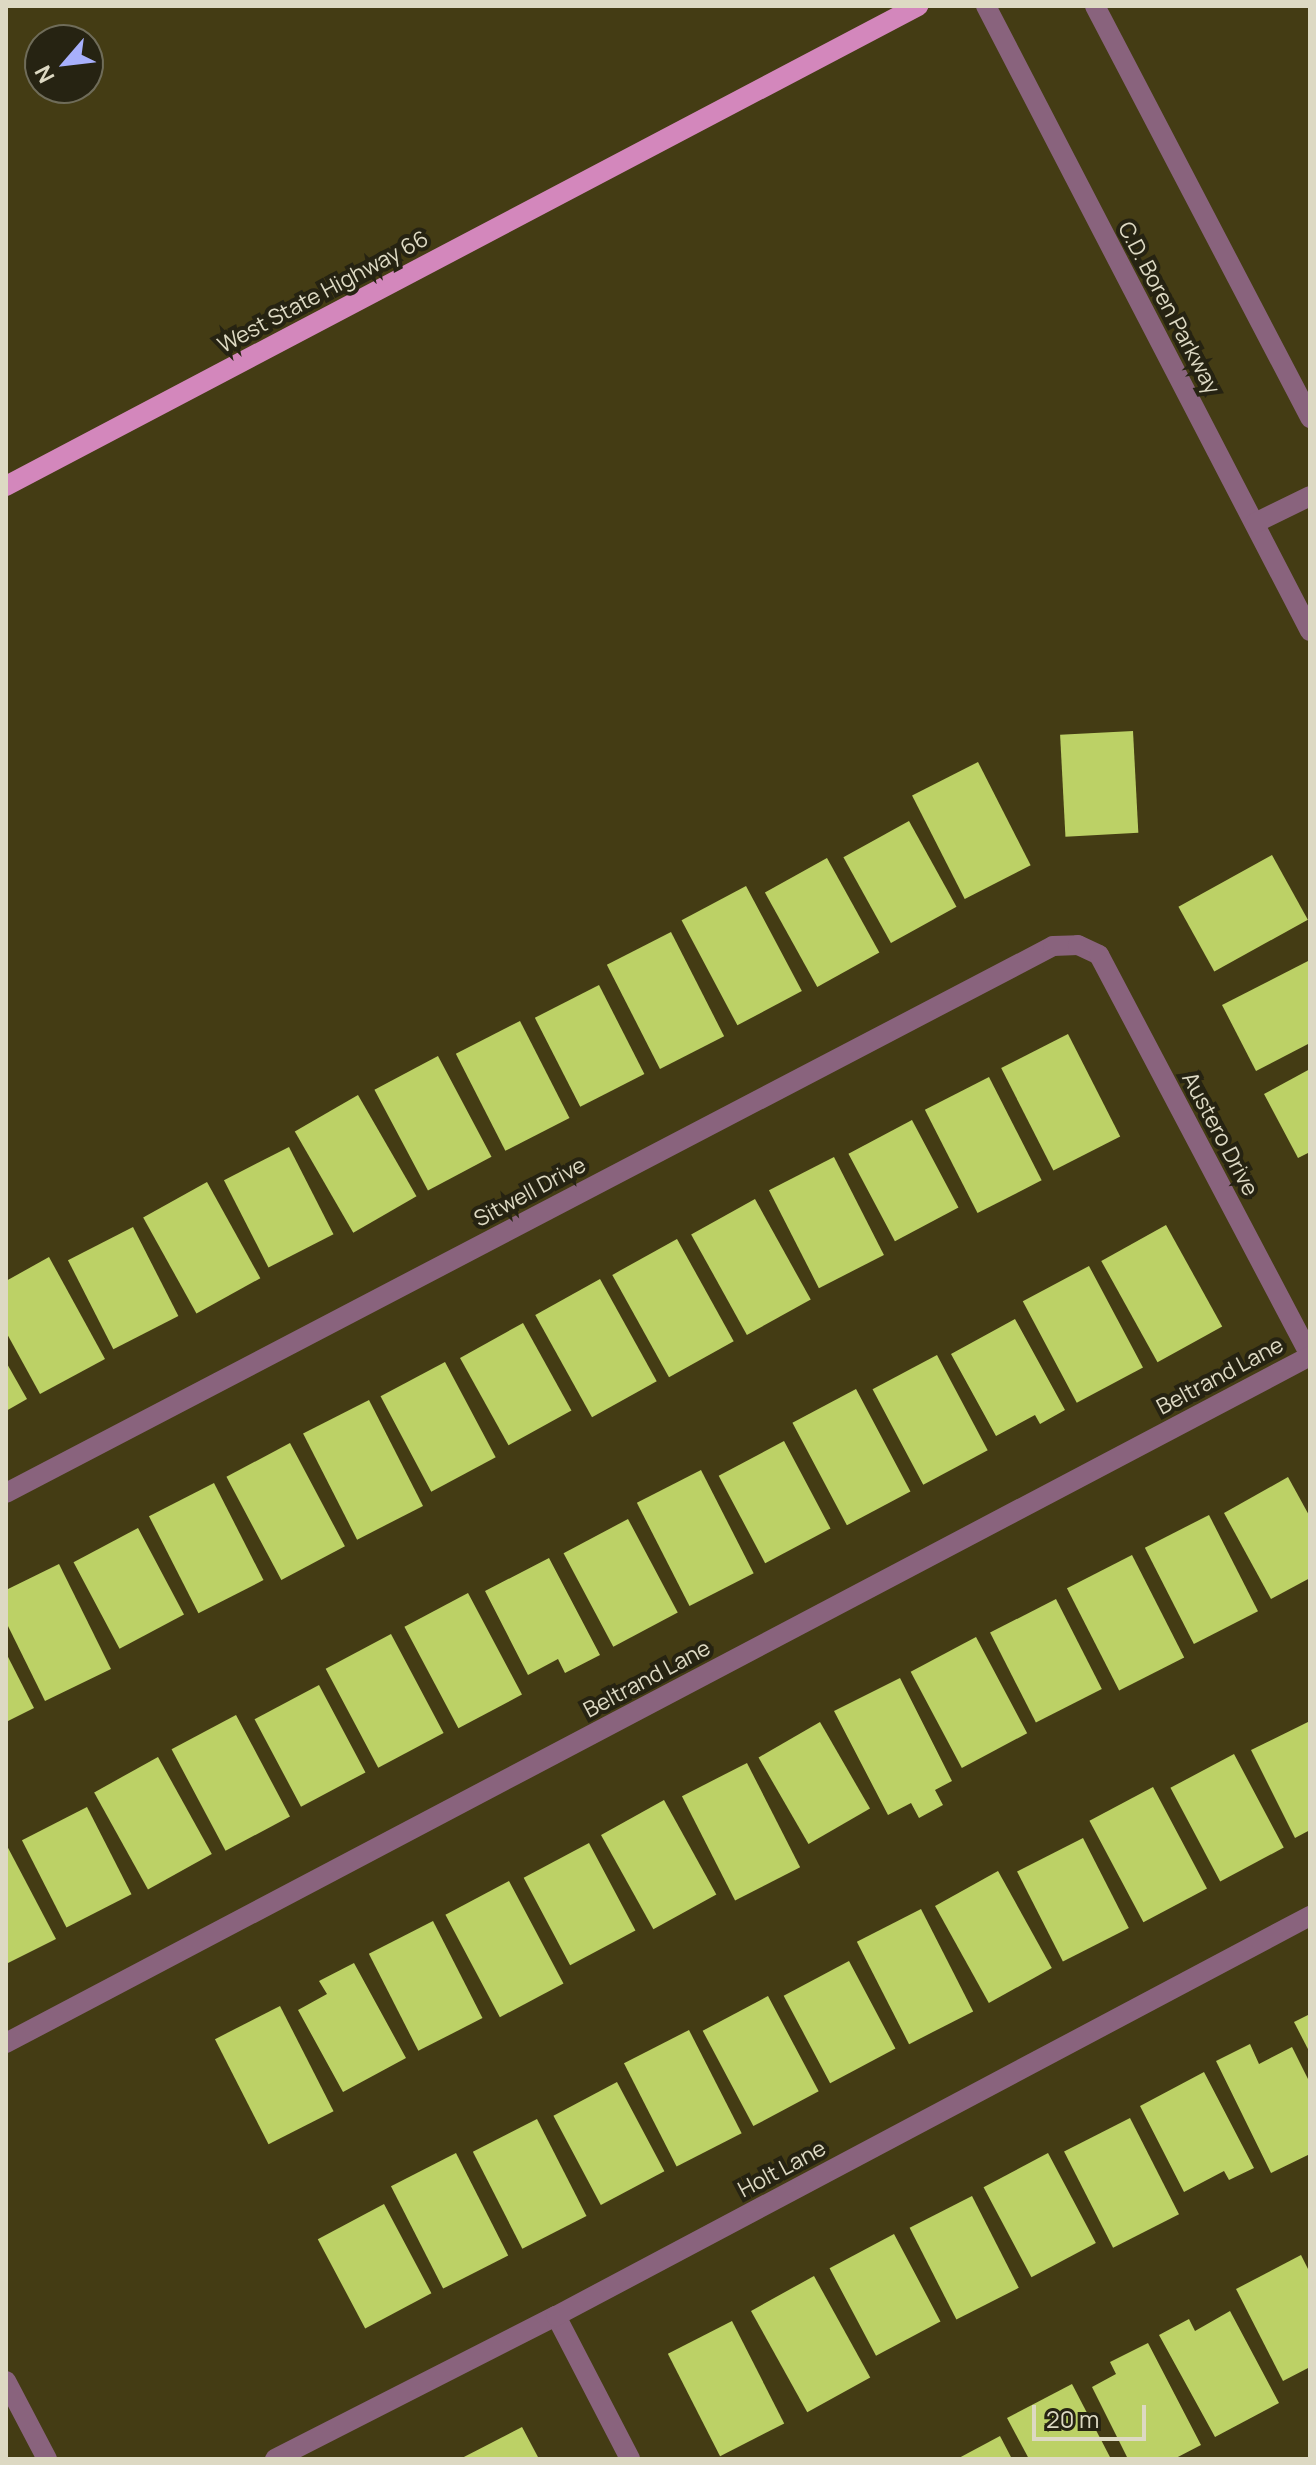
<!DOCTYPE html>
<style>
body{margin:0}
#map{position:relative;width:1316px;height:2465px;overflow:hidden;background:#443c14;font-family:Manrope,sans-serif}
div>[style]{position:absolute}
.building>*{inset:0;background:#bcd166;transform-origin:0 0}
.minor>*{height:20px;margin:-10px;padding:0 10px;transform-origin:10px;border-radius:10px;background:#89637d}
.major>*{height:20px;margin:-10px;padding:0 10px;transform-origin:10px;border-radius:10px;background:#d387bc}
span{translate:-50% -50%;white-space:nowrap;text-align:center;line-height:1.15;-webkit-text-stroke:8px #262312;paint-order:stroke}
.street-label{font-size:22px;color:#ddd9c3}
.frame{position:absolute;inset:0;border:8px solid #ddd9c3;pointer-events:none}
.north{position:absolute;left:24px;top:24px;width:80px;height:80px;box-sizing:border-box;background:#262312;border:2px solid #6f6c59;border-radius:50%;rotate:242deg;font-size:22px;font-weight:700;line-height:32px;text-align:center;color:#ddd9c3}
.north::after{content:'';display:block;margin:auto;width:28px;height:36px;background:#a8b0fc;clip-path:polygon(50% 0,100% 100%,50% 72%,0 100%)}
.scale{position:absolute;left:1032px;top:2405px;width:114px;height:36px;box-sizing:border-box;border:4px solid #ddd9c3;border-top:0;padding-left:10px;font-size:24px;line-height:28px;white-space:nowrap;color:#ddd9c3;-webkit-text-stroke:6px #262312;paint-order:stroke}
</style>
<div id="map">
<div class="building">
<div style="left:1133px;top:731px;width:102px;height:73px;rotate:87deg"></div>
<div style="left:978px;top:762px;width:116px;height:74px;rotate:63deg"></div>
<div style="left:909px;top:821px;width:98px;height:75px;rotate:61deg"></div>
<div style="left:1272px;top:855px;width:74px;height:107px;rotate:61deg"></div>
<div style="left:827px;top:858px;width:108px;height:71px;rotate:61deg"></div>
<div style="left:746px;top:886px;width:119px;height:73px;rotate:62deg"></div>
<div style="left:671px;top:932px;width:117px;height:72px;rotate:63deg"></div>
<div style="clip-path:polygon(1310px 960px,1310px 1043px,1256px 1071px,1222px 1005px)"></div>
<div style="left:599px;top:985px;width:100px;height:72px;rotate:63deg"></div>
<div style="left:520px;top:1021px;width:109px;height:72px;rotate:63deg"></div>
<div style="left:1068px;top:1034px;width:115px;height:75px;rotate:63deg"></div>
<div style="left:438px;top:1056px;width:114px;height:72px;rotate:62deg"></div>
<div style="clip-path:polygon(1310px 1069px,1310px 1152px,1298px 1158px,1264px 1094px)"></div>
<div style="left:989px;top:1077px;width:116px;height:72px;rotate:63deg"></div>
<div style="left:358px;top:1095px;width:117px;height:73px;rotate:60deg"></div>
<div style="left:912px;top:1120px;width:99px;height:72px;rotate:62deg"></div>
<div style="left:289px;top:1147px;width:98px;height:73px;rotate:63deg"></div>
<div style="left:834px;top:1157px;width:110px;height:73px;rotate:63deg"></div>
<div style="left:207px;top:1182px;width:110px;height:73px;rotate:61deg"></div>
<div style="left:755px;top:1199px;width:115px;height:73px;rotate:61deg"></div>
<div style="left:1166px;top:1225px;width:116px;height:74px;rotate:61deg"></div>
<div style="left:133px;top:1227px;width:100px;height:73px;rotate:63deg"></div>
<div style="left:677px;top:1239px;width:117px;height:74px;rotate:61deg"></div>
<div style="clip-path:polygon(49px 1257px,105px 1359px,40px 1394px,6px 1332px,6px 1281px)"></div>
<div style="left:1089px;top:1266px;width:115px;height:75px;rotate:62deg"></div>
<div style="left:600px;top:1279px;width:117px;height:74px;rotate:61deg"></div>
<div style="clip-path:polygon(1015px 1319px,1065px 1410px,1040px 1424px,1035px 1415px,996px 1436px,951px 1354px)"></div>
<div style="left:523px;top:1323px;width:100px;height:72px;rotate:61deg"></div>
<div style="left:937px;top:1355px;width:108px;height:73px;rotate:62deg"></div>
<div style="clip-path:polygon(6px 1362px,27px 1399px,6px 1411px)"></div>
<div style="left:445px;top:1362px;width:108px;height:73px;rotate:62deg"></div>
<div style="left:856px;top:1389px;width:116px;height:72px;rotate:62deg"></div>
<div style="left:369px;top:1400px;width:119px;height:74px;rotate:63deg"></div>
<div style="left:784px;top:1441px;width:99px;height:74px;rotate:62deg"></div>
<div style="left:290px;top:1443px;width:117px;height:72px;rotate:62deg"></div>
<div style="left:701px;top:1470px;width:116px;height:72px;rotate:63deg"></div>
<div style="clip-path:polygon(1288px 1477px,1310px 1517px,1310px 1578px,1271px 1599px,1224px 1513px)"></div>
<div style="left:214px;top:1483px;width:109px;height:73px;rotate:63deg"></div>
<div style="left:1209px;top:1515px;width:108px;height:72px;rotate:63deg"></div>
<div style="left:628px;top:1519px;width:106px;height:73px;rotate:62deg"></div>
<div style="left:138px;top:1528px;width:98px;height:73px;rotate:62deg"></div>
<div style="left:1132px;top:1555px;width:115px;height:73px;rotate:63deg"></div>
<div style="clip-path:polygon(549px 1558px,600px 1655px,565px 1673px,558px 1659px,528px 1675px,485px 1591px)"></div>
<div style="clip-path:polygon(59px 1564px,111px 1669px,45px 1701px,6px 1622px,6px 1590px)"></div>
<div style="left:468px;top:1593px;width:115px;height:72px;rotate:62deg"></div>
<div style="left:1056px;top:1599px;width:101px;height:74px;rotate:63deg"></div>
<div style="left:391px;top:1634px;width:112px;height:74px;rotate:62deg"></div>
<div style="left:976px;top:1637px;width:109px;height:74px;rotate:62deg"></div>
<div style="clip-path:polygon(6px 1653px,34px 1708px,6px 1722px)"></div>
<div style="clip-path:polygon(900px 1678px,952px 1781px,935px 1790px,943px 1805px,919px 1818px,911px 1803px,888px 1815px,834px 1711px)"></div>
<div style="left:319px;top:1685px;width:99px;height:73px;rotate:62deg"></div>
<div style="left:236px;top:1715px;width:115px;height:73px;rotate:62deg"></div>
<div style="clip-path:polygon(1310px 1721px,1310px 1830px,1295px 1838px,1251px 1750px)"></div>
<div style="left:820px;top:1722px;width:100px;height:71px;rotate:60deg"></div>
<div style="left:1234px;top:1754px;width:106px;height:72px;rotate:62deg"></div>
<div style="left:158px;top:1757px;width:111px;height:73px;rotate:61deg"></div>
<div style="left:747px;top:1763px;width:117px;height:73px;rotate:63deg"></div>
<div style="left:1153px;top:1787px;width:115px;height:72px;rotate:62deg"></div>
<div style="left:664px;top:1800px;width:108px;height:72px;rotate:61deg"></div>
<div style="left:87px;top:1807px;width:98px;height:73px;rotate:63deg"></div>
<div style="left:1083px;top:1838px;width:101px;height:74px;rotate:63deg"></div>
<div style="left:589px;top:1843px;width:99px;height:74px;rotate:62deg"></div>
<div style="clip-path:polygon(6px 1844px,56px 1939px,6px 1964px)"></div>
<div style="left:998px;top:1871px;width:111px;height:72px;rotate:61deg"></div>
<div style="left:509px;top:1881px;width:116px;height:72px;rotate:62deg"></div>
<div style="left:921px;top:1909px;width:115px;height:72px;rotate:63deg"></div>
<div style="left:433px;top:1921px;width:109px;height:72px;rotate:63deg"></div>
<div style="left:849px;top:1961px;width:99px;height:74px;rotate:62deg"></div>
<div style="clip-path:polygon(354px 1963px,406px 2058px,343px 2092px,298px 2010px,327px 1994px,319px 1981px)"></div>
<div style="left:768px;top:1996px;width:108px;height:74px;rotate:62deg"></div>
<div style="left:280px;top:2006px;width:118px;height:73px;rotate:63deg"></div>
<div style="clip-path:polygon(1310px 2014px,1310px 2053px,1294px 2022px)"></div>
<div style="left:689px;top:2030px;width:116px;height:73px;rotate:63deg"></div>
<div style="clip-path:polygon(1250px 2044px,1259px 2064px,1292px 2047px,1310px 2083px,1310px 2154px,1271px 2173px,1216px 2061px)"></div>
<div style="clip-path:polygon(1204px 2072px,1254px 2168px,1229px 2180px,1224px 2171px,1184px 2192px,1140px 2106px)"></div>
<div style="left:617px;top:2082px;width:101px;height:72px;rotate:62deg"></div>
<div style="left:1130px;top:2118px;width:108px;height:74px;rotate:63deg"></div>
<div style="left:537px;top:2119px;width:109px;height:72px;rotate:63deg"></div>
<div style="left:456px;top:2153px;width:115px;height:73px;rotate:63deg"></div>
<div style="left:1048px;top:2153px;width:102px;height:73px;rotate:62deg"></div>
<div style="left:972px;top:2196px;width:103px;height:70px;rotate:63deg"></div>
<div style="left:384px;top:2204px;width:101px;height:75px;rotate:62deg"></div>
<div style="left:894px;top:2234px;width:99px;height:73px;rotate:62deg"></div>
<div style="clip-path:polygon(1301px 2255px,1310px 2273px,1310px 2367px,1283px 2381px,1236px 2289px)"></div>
<div style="left:814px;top:2276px;width:116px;height:72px;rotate:61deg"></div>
<div style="clip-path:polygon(1230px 2311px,1279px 2403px,1215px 2437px,1159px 2335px,1189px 2319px,1195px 2331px)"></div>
<div style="left:732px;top:2321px;width:115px;height:72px;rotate:63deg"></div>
<div style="clip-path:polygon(1148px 2343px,1201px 2445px,1174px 2459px,1128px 2459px,1092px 2387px,1116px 2374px,1110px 2362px)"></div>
<div style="clip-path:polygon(1072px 2384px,1111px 2459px,1029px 2459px,1007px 2418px)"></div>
<div style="clip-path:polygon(522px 2427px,539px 2459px,460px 2459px)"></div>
<div style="clip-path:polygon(1000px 2436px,1012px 2459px,957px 2459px)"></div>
</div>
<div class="minor">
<div style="left:986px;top:6px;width:704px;rotate:62.6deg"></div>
<div style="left:1095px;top:6px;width:465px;rotate:62.4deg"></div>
<div style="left:1255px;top:523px;width:61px;rotate:-26.1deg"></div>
<div style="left:6px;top:1493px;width:1181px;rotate:-27.58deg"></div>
<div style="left:1053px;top:946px;width:25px;rotate:-2deg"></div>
<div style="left:1078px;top:945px;width:23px;rotate:25deg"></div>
<div style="left:1099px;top:955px;width:452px;rotate:62.2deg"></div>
<div style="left:6px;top:2043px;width:1474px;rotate:-27.78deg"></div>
<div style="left:556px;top:2316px;width:161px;rotate:62.6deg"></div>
<div style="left:6px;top:2381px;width:88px;rotate:62.3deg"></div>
<div style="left:275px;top:2459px;width:315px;rotate:-27deg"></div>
<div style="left:556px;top:2316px;width:854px;rotate:-27.95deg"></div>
</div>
<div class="major">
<div style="left:6px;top:486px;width:1031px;rotate:-27.76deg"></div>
</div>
<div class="street-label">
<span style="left:323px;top:292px;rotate:-28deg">West State Highway 66</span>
<span style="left:1169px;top:308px;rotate:62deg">C.D. Boren Parkway</span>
<span style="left:1220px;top:1134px;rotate:62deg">Austero Drive</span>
<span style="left:530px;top:1192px;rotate:-28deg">Sitwell Drive</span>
<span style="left:1220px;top:1376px;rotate:-28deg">Beltrand Lane</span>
<span style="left:647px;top:1679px;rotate:-28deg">Beltrand Lane</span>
<span style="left:782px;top:2169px;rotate:-28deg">Holt Lane</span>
</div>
<div class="frame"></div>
<div class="north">N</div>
<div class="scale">20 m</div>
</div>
